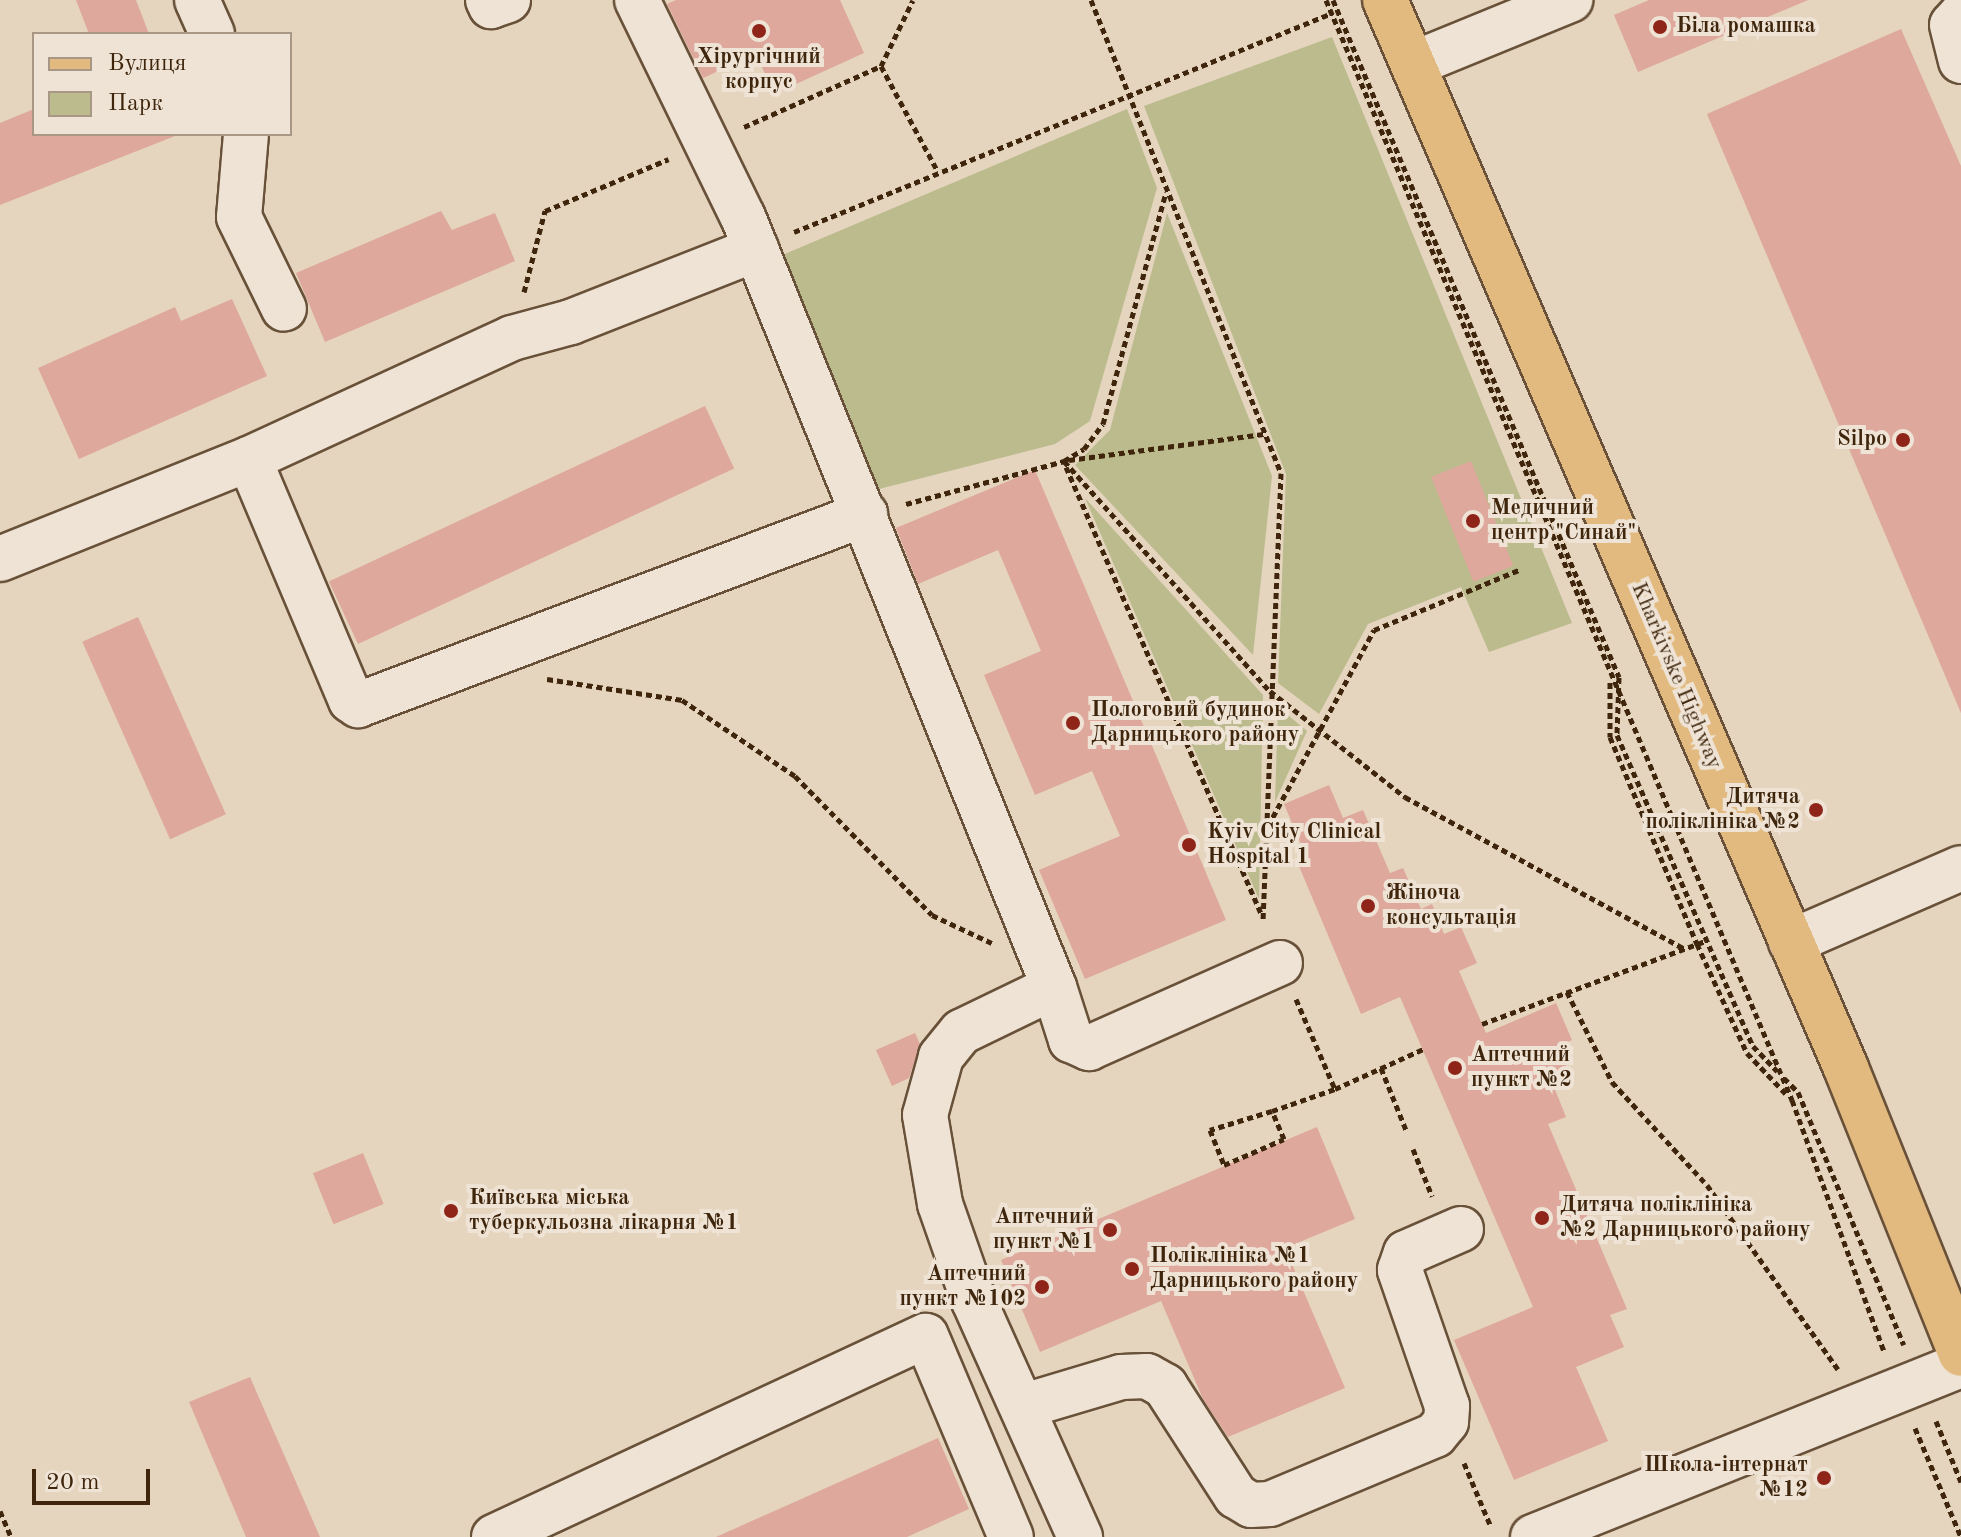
<!DOCTYPE html>
<meta charset="utf-8">
<style>
body{margin:0}
#map{position:relative;width:1961px;height:1537px;overflow:hidden;background:#e5d4be;font-family:"Old Standard TT",serif}
div>[style]{position:absolute}
.green>*{inset:0;background:#bbbb8d}
.building>*{inset:0;background:#dea89c;transform-origin:0 0}
.path>*{height:5px;margin-top:-2.5px;transform-origin:0;background:repeating-linear-gradient(90deg,#3e250c 0 6px,transparent 0 10px)}
.roads{filter:drop-shadow(2px 0 #685138) drop-shadow(-2px 0 #685138) drop-shadow(0 2px #685138) drop-shadow(0 -2px #685138)}
.minor>*{height:44px;margin:-22px;padding:0 22px;transform-origin:22px;border-radius:22px;background:#eee3d5}
.major>*{height:44px;margin:-22px;padding:0 22px;transform-origin:22px;border-radius:22px;background:#e2ba7f}
.dots>*{width:22px;height:22px;translate:-50% -50%;box-sizing:border-box;border:4px solid #eee3d5;border-radius:50%}
span{translate:-50% -50%;white-space:nowrap;text-align:center;line-height:1.15;-webkit-text-stroke:8px #eee3d5;paint-order:stroke}
.poi-label{font-size:22px;color:#3e250c;font-weight:700}
.left{translate:0 -50%;text-align:left}
.right{translate:-100% -50%;text-align:right}
.street-label{font-size:22px;color:#3e250c}
.legend{position:absolute;left:32px;top:32px;width:260px;height:104px;box-sizing:border-box;background:#eee3d5;border:2px solid #a89785;margin:0;padding:10px 14px;list-style:none;font-size:24px;color:#3e250c}
.legend li{display:flex;align-items:center;gap:16px;height:40px}
.legend b{width:40px;border:2px solid #a89785}
.scale{position:absolute;left:32px;top:1469px;width:118px;height:36px;box-sizing:border-box;border:4px solid #3e250c;border-top:0;padding-left:10px;font-size:24px;line-height:28px;white-space:nowrap;color:#3e250c;-webkit-text-stroke:6px #eee3d5;paint-order:stroke}
</style>
<div id="map">
<div class="green">
<div style="clip-path:polygon(1332px 37px,1572px 623px,1489px 652px,1461px 587px,1368px 624px,1319px 714px,1278px 683px,1286px 474px,1144px 106px)"></div>
<div style="clip-path:polygon(1127px 109px,1157px 188px,1090px 421px,1055px 444px,879px 489px,780px 256px)"></div>
<div style="clip-path:polygon(1167px 213px,1272px 476px,1253px 655px,1075px 465px,1110px 430px)"></div>
<div style="clip-path:polygon(1085px 498px,1263px 695px,1259px 899px)"></div>
<div style="clip-path:polygon(1278px 707px,1307px 731px,1275px 802px)"></div>
</div>
<div class="building">
<div style="clip-path:polygon(76px 0,136px 0,149px 34px,89px 34px)"></div>
<div style="clip-path:polygon(676px 0,840px 0,864px 53px,774px 94px,756px 54px,703px 78px,667px 4px)"></div>
<div style="clip-path:polygon(1649px 0,1808px 0,1638px 72px,1614px 15px)"></div>
<div style="clip-path:polygon(1901px 29px,1961px 166px,1961px 713px,1707px 114px)"></div>
<div style="clip-path:polygon(34px 109px,34px 134px,175px 136px,0 205px,0 123px)"></div>
<div style="clip-path:polygon(441px 211px,452px 230px,495px 213px,515px 261px,325px 342px,296px 273px)"></div>
<div style="clip-path:polygon(232px 299px,267px 376px,79px 459px,38px 368px,175px 307px,181px 321px)"></div>
<div style="left:705px;top:406px;width:69px;height:415px;rotate:65deg"></div>
<div style="left:1471px;top:461px;width:113px;height:43px;rotate:68deg"></div>
<div style="clip-path:polygon(1035px 470px,1226px 920px,1085px 979px,1039px 870px,1120px 836px,1092px 771px,1035px 795px,984px 675px,1041px 651px,998px 550px,918px 584px,896px 528px)"></div>
<div style="left:138px;top:617px;width:216px;height:61px;rotate:66deg"></div>
<div style="clip-path:polygon(1329px 785px,1343px 818px,1363px 810px,1390px 873px,1403px 868px,1421px 909px,1432px 904px,1444px 934px,1461px 927px,1477px 963px,1459px 971px,1486px 1033px,1556px 1003px,1572px 1040px,1558px 1046px,1572px 1080px,1554px 1087px,1566px 1117px,1548px 1124px,1627px 1309px,1610px 1315px,1624px 1347px,1576px 1367px,1608px 1441px,1514px 1480px,1454px 1340px,1533px 1307px,1400px 997px,1361px 1014px,1296px 859px,1305px 854px,1284px 804px)"></div>
<div style="clip-path:polygon(915px 1033px,920px 1044px,909px 1078px,892px 1086px,876px 1050px)"></div>
<div style="clip-path:polygon(1317px 1127px,1355px 1219px,1285px 1248px,1345px 1388px,1228px 1437px,1203px 1399px,1161px 1301px,1040px 1352px,1001px 1260px)"></div>
<div style="left:363px;top:1153px;width:55px;height:54px;rotate:68deg"></div>
<div style="clip-path:polygon(250px 1377px,320px 1537px,246px 1537px,189px 1402px)"></div>
<div style="clip-path:polygon(938px 1438px,969px 1509px,907px 1537px,716px 1537px)"></div>
</div>
<div class="path">
<div style="left:1091px;top:0;width:510px;rotate:68.12deg"></div>
<div style="left:1281px;top:473px;width:446px;rotate:92.3deg"></div>
<div style="left:1326px;top:0;width:1195px;rotate:67.04deg"></div>
<div style="left:1792px;top:1100px;width:268px;rotate:69.9deg"></div>
<div style="left:1333px;top:0;width:735px;rotate:67.1deg"></div>
<div style="left:1619px;top:677px;width:58px;rotate:92deg"></div>
<div style="left:1617px;top:735px;width:339px;rotate:66.4deg"></div>
<div style="left:1753px;top:1046px;width:35px;rotate:46deg"></div>
<div style="left:881px;top:66px;width:118px;rotate:61.7deg"></div>
<div style="left:744px;top:127px;width:150px;rotate:-24deg"></div>
<div style="left:881px;top:66px;width:73px;rotate:-64.1deg"></div>
<div style="left:794px;top:232px;width:581px;rotate:-22.15deg"></div>
<div style="left:524px;top:292px;width:84px;rotate:-75.5deg"></div>
<div style="left:545px;top:211px;width:134px;rotate:-22.8deg"></div>
<div style="left:1069px;top:460px;width:198px;rotate:-7.6deg"></div>
<div style="left:1064px;top:461px;width:23px;rotate:-31deg"></div>
<div style="left:1084px;top:449px;width:31px;rotate:-53deg"></div>
<div style="left:1103px;top:424px;width:240px;rotate:-74.8deg"></div>
<div style="left:1066px;top:467px;width:490px;rotate:66.4deg"></div>
<div style="left:906px;top:504px;width:164px;rotate:-15.2deg"></div>
<div style="left:1064px;top:461px;width:309px;rotate:48.2deg"></div>
<div style="left:1270px;top:691px;width:60px;rotate:38.2deg"></div>
<div style="left:1317px;top:728px;width:112px;rotate:38.1deg"></div>
<div style="left:1405px;top:797px;width:319px;rotate:28.5deg"></div>
<div style="left:547px;top:679px;width:137px;rotate:8.8deg"></div>
<div style="left:682px;top:700px;width:136px;rotate:33.9deg"></div>
<div style="left:795px;top:776px;width:195px;rotate:45.4deg"></div>
<div style="left:932px;top:915px;width:66px;rotate:25deg"></div>
<div style="left:1610px;top:682px;width:55px;rotate:90deg"></div>
<div style="left:1610px;top:737px;width:225px;rotate:67.2deg"></div>
<div style="left:1697px;top:944px;width:120px;rotate:65.4deg"></div>
<div style="left:1747px;top:1053px;width:58px;rotate:46.4deg"></div>
<div style="left:1268px;top:826px;width:223px;rotate:-61.6deg"></div>
<div style="left:1374px;top:630px;width:157px;rotate:-22.5deg"></div>
<div style="left:1567px;top:992px;width:101px;rotate:63.4deg"></div>
<div style="left:1612px;top:1082px;width:140px;rotate:47.3deg"></div>
<div style="left:1707px;top:1185px;width:226px;rotate:54.6deg"></div>
<div style="left:1296px;top:999px;width:98px;rotate:66.6deg"></div>
<div style="left:1335px;top:1089px;width:97px;rotate:-24.4deg"></div>
<div style="left:1482px;top:1024px;width:238px;rotate:-20.4deg"></div>
<div style="left:1381px;top:1068px;width:67px;rotate:68deg"></div>
<div style="left:1784px;top:1078px;width:20px;rotate:45deg"></div>
<div style="left:1798px;top:1092px;width:274px;rotate:67.3deg"></div>
<div style="left:1272px;top:1111px;width:65px;rotate:163deg"></div>
<div style="left:1210px;top:1130px;width:38px;rotate:68deg"></div>
<div style="left:1224px;top:1165px;width:65px;rotate:-23.4deg"></div>
<div style="left:1284px;top:1139px;width:30px;rotate:-113deg"></div>
<div style="left:1272px;top:1111px;width:67px;rotate:-19.2deg"></div>
<div style="left:1413px;top:1149px;width:51px;rotate:68deg"></div>
<div style="left:1936px;top:1421px;width:66px;rotate:67.7deg"></div>
<div style="left:1915px;top:1428px;width:118px;rotate:67.1deg"></div>
<div style="left:1464px;top:1463px;width:69px;rotate:67.1deg"></div>
<div style="left:0;top:1511px;width:28px;rotate:67deg"></div>
</div>
<div class="roads">
<div class="minor">
<div style="left:197px;top:0;width:37px;rotate:66deg"></div>
<div style="left:488px;top:0;width:7px;rotate:63deg"></div>
<div style="left:491px;top:6px;width:18px;rotate:-19deg"></div>
<div style="left:637px;top:0;width:242px;rotate:64deg"></div>
<div style="left:743px;top:217px;width:830px;rotate:68.01deg"></div>
<div style="left:1054px;top:987px;width:56px;rotate:72.2deg"></div>
<div style="left:1071px;top:1040px;width:20px;rotate:24deg"></div>
<div style="left:1089px;top:1048px;width:209px;rotate:-24deg"></div>
<div style="left:1961px;top:15px;width:13px;rotate:132deg"></div>
<div style="left:1952px;top:25px;width:37px;rotate:76deg"></div>
<div style="left:1413px;top:64px;width:170px;rotate:-22.2deg"></div>
<div style="left:246px;top:134px;width:83px;rotate:94.8deg"></div>
<div style="left:239px;top:217px;width:102px;rotate:63.9deg"></div>
<div style="left:249px;top:459px;width:262px;rotate:67.1deg"></div>
<div style="left:351px;top:700px;width:9px;rotate:36deg"></div>
<div style="left:358px;top:705px;width:542px;rotate:-20.64deg"></div>
<div style="left:0;top:559px;width:268px;rotate:-21.9deg"></div>
<div style="left:249px;top:459px;width:289px;rotate:-24.7deg"></div>
<div style="left:512px;top:338px;width:61px;rotate:-15.2deg"></div>
<div style="left:571px;top:322px;width:199px;rotate:-21.5deg"></div>
<div style="left:1791px;top:942px;width:185px;rotate:-23.5deg"></div>
<div style="left:1054px;top:987px;width:103px;rotate:154.2deg"></div>
<div style="left:961px;top:1032px;width:32px;rotate:129deg"></div>
<div style="left:941px;top:1057px;width:60px;rotate:105.4deg"></div>
<div style="left:925px;top:1115px;width:90px;rotate:80.4deg"></div>
<div style="left:940px;top:1204px;width:103px;rotate:70.7deg"></div>
<div style="left:974px;top:1301px;width:259px;rotate:65.8deg"></div>
<div style="left:1024px;top:1406px;width:101px;rotate:-16.6deg"></div>
<div style="left:1121px;top:1377px;width:26px;rotate:-2deg"></div>
<div style="left:1147px;top:1376px;width:21px;rotate:29deg"></div>
<div style="left:1165px;top:1386px;width:131px;rotate:57.2deg"></div>
<div style="left:1236px;top:1496px;width:17px;rotate:31deg"></div>
<div style="left:1251px;top:1505px;width:19px;rotate:-3deg"></div>
<div style="left:1270px;top:1504px;width:179px;rotate:-22.7deg"></div>
<div style="left:1435px;top:1435px;width:17px;rotate:-50deg"></div>
<div style="left:1446px;top:1422px;width:16px;rotate:-86deg"></div>
<div style="left:1447px;top:1406px;width:144px;rotate:-109.1deg"></div>
<div style="left:1400px;top:1270px;width:18px;rotate:-71deg"></div>
<div style="left:1406px;top:1253px;width:60px;rotate:-23.6deg"></div>
<div style="left:494px;top:1537px;width:476px;rotate:-25deg"></div>
<div style="left:926px;top:1336px;width:218px;rotate:67.1deg"></div>
<div style="left:1533px;top:1537px;width:461px;rotate:-21.9deg"></div>
</div>
<div class="major">
<div style="left:1385px;top:0;width:1163px;rotate:66.65deg"></div>
<div style="left:1846px;top:1068px;width:308px;rotate:68.1deg"></div>
</div>
</div>
<div class="dots">
<div style="left:1660px;top:27px;background:#8f2418"></div>
<div style="left:759px;top:31px;background:#8f2418"></div>
<div style="left:1903px;top:440px;background:#8f2418"></div>
<div style="left:1473px;top:521px;background:#8f2418"></div>
<div style="left:1073px;top:723px;background:#8f2418"></div>
<div style="left:1816px;top:810px;background:#8f2418"></div>
<div style="left:1189px;top:845px;background:#8f2418"></div>
<div style="left:1368px;top:906px;background:#8f2418"></div>
<div style="left:1455px;top:1068px;background:#8f2418"></div>
<div style="left:451px;top:1211px;background:#8f2418"></div>
<div style="left:1542px;top:1218px;background:#8f2418"></div>
<div style="left:1110px;top:1230px;background:#8f2418"></div>
<div style="left:1132px;top:1269px;background:#8f2418"></div>
<div style="left:1042px;top:1287px;background:#8f2418"></div>
<div style="left:1824px;top:1478px;background:#8f2418"></div>
</div>
<div class="poi-label">
<span class="left" style="left:1676px;top:27px">Біла ромашка</span>
<span style="left:759px;top:70px">Хірургічний<br>корпус</span>
<span class="right" style="left:1887px;top:440px">Silpo</span>
<span class="left" style="left:1491px;top:521px">Медичний<br>центр "Синай"</span>
<span class="left" style="left:1091px;top:723px">Пологовий будинок<br>Дарницького району</span>
<span class="right" style="left:1800px;top:810px">Дитяча<br>поліклініка №2</span>
<span class="left" style="left:1207px;top:845px">Kyiv City Clinical<br>Hospital 1</span>
<span class="left" style="left:1386px;top:906px">Жіноча<br>консультація</span>
<span class="left" style="left:1471px;top:1068px">Аптечний<br>пункт №2</span>
<span class="left" style="left:469px;top:1211px">Київська міська<br>туберкульозна лікарня №1</span>
<span class="left" style="left:1560px;top:1218px">Дитяча поліклініка<br>№2 Дарницького району</span>
<span class="right" style="left:1094px;top:1230px">Аптечний<br>пункт №1</span>
<span class="left" style="left:1150px;top:1269px">Поліклініка №1<br>Дарницького району</span>
<span class="right" style="left:1026px;top:1287px">Аптечний<br>пункт №102</span>
<span class="right" style="left:1808px;top:1478px">Школа-інтернат<br>№12</span>
</div>
<div class="street-label">
<span style="left:1676px;top:676px;rotate:67deg">Kharkivske Highway</span>
</div>
<ul class="legend">
<li><b style="height:10px;background:#e2ba7f"></b>Вулиця</li>
<li><b style="height:22px;background:#bbbb8d"></b>Парк</li>
</ul>
<div class="scale">20 m</div>
</div>
